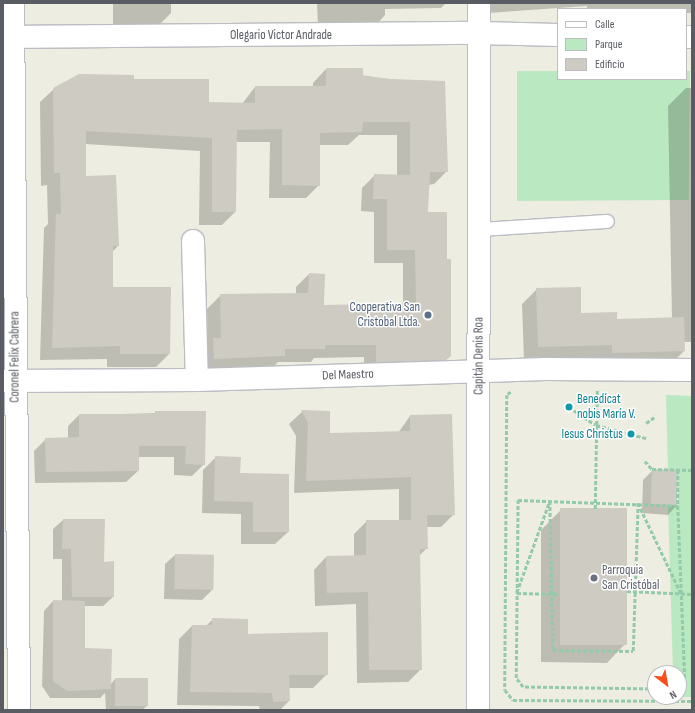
<!DOCTYPE html>
<meta charset="utf-8">
<style>
body{margin:0}
#map{position:relative;width:695px;height:713px;overflow:hidden;background:#eeede1;font-family:"Sofia Sans Condensed",sans-serif}
div>[style]{position:absolute}
.green>*{inset:0;background:#bae9c1}
.shadow>*{inset:0;background:#0003}
.building>*{inset:0;background:#ceccc2;transform-origin:0 0}
.path>*{height:2.5px;margin-top:-1.25px;transform-origin:0;background:repeating-linear-gradient(90deg,#93caaa 0 4px,transparent 0 6px)}
.roads{filter:drop-shadow(1px 0 #bbbdc4) drop-shadow(-1px 0 #bbbdc4) drop-shadow(0 1px #bbbdc4) drop-shadow(0 -1px #bbbdc4)}
.service>*{height:13px;margin:-6.5px;padding:0 6.5px;transform-origin:6.5px;border-radius:6.5px;background:#fff}
.minor>*{height:22px;margin:-11px;padding:0 11px;transform-origin:11px;border-radius:11px;background:#fff}
.secondary>*{height:22px;margin:-11px;padding:0 11px;transform-origin:11px;border-radius:11px;background:#fff}
.dots>*{width:11px;height:11px;translate:-50% -50%;box-sizing:border-box;border:2px solid #fff;border-radius:50%}
span{translate:-50% -50%;white-space:nowrap;text-align:center;line-height:1.15;-webkit-text-stroke:3px #fff;paint-order:stroke}
.street-label{font-size:13px;color:#595c63}
.service-label{font-size:13px;color:#4e5e75}
.right{translate:-100% -50%;text-align:right}
.culture-label{font-size:13px;color:#0d838f}
.left{translate:0 -50%;text-align:left}
.worship-label{font-size:13px;color:#5b616d}
.frame{position:absolute;inset:0;border:4px solid #595c63;pointer-events:none}
.legend{position:absolute;left:557px;top:8px;width:130px;height:72px;box-sizing:border-box;background:#fff;border:1px solid #bdbec1;margin:0;padding:5px 7px;list-style:none;font-size:12px;color:#595c63}
.legend li{display:flex;align-items:center;gap:8px;height:20px}
.legend b{width:20px;border:1px solid #bdbec1}
.north{position:absolute;left:647px;top:665px;width:40px;height:40px;box-sizing:border-box;background:#fff;border:1px solid #bdbec1;border-radius:50%;rotate:149deg;font-size:11px;font-weight:700;line-height:16px;text-align:center;color:#595c63}
.north::after{content:'';display:block;margin:auto;width:14px;height:18px;background:#fa4d1b;clip-path:polygon(50% 0,100% 100%,50% 72%,0 100%)}
</style>
<div id="map">
<div class="green">
<div style="clip-path:polygon(517px 71px,558px 71px,558px 79px,686px 79px,686px 71px,690px 71px,689px 200px,517px 201px)"></div>
<div style="clip-path:polygon(666px 395px,692px 396px,692px 697px,679px 697px,679px 673px,673px 673px,668px 505px,678px 505px,678px 470px,668px 470px)"></div>
</div>
<div class="shadow">
<div style="clip-path:polygon(113px 3px,171px 3px,171px 13px,158px 26px,113px 26px)"></div>
<div style="clip-path:polygon(317px 3px,446px 3px,441px 8px,385px 9px,385px 15px,376px 25px,318px 27px)"></div>
<div style="clip-path:polygon(488px 3px,692px 3px,692px 13px,686px 13px,686px 9px,587px 9px,587px 6px,488px 13px)"></div>
<div style="clip-path:polygon(326px 69px,391px 80px,447px 171px,434px 184px,428px 185px,427px 213px,446px 260px,450px 356px,437px 369px,364px 375px,364px 357px,314px 358px,311px 362px,278px 362px,271px 369px,201px 372px,201px 352px,208px 345px,207px 309px,221px 295px,296px 294px,296px 287px,309px 274px,323px 306px,403px 304px,403px 263px,374px 263px,374px 212px,361px 211px,362px 188px,375px 175px,397px 176px,397px 135px,359px 135px,348px 145px,319px 145px,319px 185px,306px 198px,269px 198px,270px 142px,236px 142px,235px 212px,222px 225px,199px 225px,200px 151px,85px 144px,85px 177px,118px 246px,112px 252px,112px 288px,170px 288px,169px 354px,156px 367px,107px 367px,107px 359px,40px 360px,44px 228px,48px 224px,47px 185px,41px 186px,40px 102px,54px 89px,133px 80px,208px 103px,242px 104px,255px 87px,313px 87px,313px 83px)"></div>
<div style="clip-path:polygon(686px 88px,692px 88px,692px 342px,684px 342px,684px 351px,670px 365px,524px 361px,522px 304px,537px 289px,580px 314px,616px 320px,672px 319px,668px 106px)"></div>
<div style="clip-path:polygon(205px 412px,204px 464px,192px 476px,174px 475px,174px 457px,138px 457px,138px 471px,126px 482px,35px 483px,34px 451px,46px 439px,68px 439px,68px 426px,79px 415px)"></div>
<div style="clip-path:polygon(302px 412px,329px 412px,329px 434px,398px 433px,410px 416px,454px 514px,441px 527px,427px 527px,427px 548px,419px 556px,421px 669px,408px 682px,357px 683px,356px 604px,315px 606px,314px 570px,326px 557px,354px 556px,354px 534px,367px 521px,399px 521px,399px 489px,294px 493px,296px 436px,289px 424px)"></div>
<div style="clip-path:polygon(216px 457px,288px 532px,275px 544px,241px 544px,241px 514px,202px 513px,203px 470px)"></div>
<div style="clip-path:polygon(653px 470px,677px 505px,668px 515px,642px 513px,643px 480px)"></div>
<div style="clip-path:polygon(626px 509px,625px 644px,607px 663px,541px 662px,541px 530px,560px 511px)"></div>
<div style="clip-path:polygon(63px 520px,103px 563px,113px 597px,103px 606px,84px 606px,84px 649px,110px 685px,115px 679px,148px 705px,142px 710px,106px 710px,105px 693px,100px 698px,50px 698px,42px 686px,44px 611px,53px 601px,62px 601px,62px 559px,53px 559px,53px 529px)"></div>
<div style="clip-path:polygon(175px 555px,213px 556px,212px 590px,202px 600px,164px 599px,165px 564px)"></div>
<div style="clip-path:polygon(213px 619px,247px 635px,327px 674px,313px 688px,289px 688px,289px 701px,280px 710px,260px 710px,259px 706px,177px 705px,179px 639px,192px 626px,206px 626px)"></div>
</div>
<div class="building">
<div style="clip-path:polygon(326px 68px,363px 68px,363px 76px,392px 79px,445px 81px,448px 172px,430px 172px,428px 212px,447px 212px,447px 259px,451px 259px,451px 356px,446px 360px,376px 362px,376px 345px,325px 345px,325px 349px,285px 349px,285px 356px,214px 359px,213px 338px,221px 338px,220px 294px,308px 293px,309px 273px,325px 274px,324px 305px,416px 303px,415px 250px,387px 250px,387px 199px,373px 199px,374px 174px,410px 175px,410px 122px,363px 122px,362px 132px,320px 133px,320px 186px,282px 185px,282px 129px,237px 130px,236px 212px,212px 212px,212px 138px,86px 131px,86px 176px,116px 175px,119px 246px,113px 246px,113px 287px,171px 287px,170px 354px,120px 354px,120px 346px,52px 348px,56px 214px,61px 214px,60px 173px,54px 173px,53px 88px,79px 74px,134px 75px,134px 79px,209px 79px,209px 102px,255px 103px,255px 86px,326px 86px)"></div>
<div style="clip-path:polygon(581px 287px,581px 313px,617px 312px,617px 319px,684px 317px,685px 351px,612px 353px,612px 345px,538px 347px,536px 288px)"></div>
<div style="clip-path:polygon(301px 410px,330px 411px,330px 433px,410px 431px,410px 415px,452px 414px,455px 515px,427px 515px,428px 549px,420px 549px,422px 670px,369px 670px,368px 592px,327px 593px,326px 556px,366px 555px,366px 520px,411px 520px,411px 477px,306px 481px,308px 423px)"></div>
<div style="clip-path:polygon(155px 411px,206px 411px,205px 465px,185px 464px,186px 446px,139px 446px,139px 471px,46px 472px,45px 438px,79px 437px,79px 414px,155px 414px)"></div>
<div style="clip-path:polygon(215px 456px,241px 457px,240px 473px,289px 474px,289px 532px,253px 532px,253px 502px,214px 501px)"></div>
<div style="left:652px;top:469px;width:26px;height:35px;rotate:2deg"></div>
<div style="left:627px;top:508px;width:137px;height:67px;rotate:90deg"></div>
<div style="clip-path:polygon(63px 519px,105px 519px,104px 562px,114px 561px,114px 597px,72px 597px,71px 549px,62px 549px)"></div>
<div style="left:175px;top:554px;width:39px;height:35px;rotate:1deg"></div>
<div style="clip-path:polygon(53px 600px,85px 601px,85px 648px,112px 649px,111px 689px,67px 691px,53px 681px)"></div>
<div style="clip-path:polygon(212px 618px,248px 619px,248px 634px,328px 632px,328px 675px,289px 675px,290px 701px,273px 702px,272px 693px,190px 692px,192px 625px,212px 625px)"></div>
<div style="left:115px;top:678px;width:33px;height:28px"></div>
</div>
<div class="path">
<div style="left:511px;top:392px;width:5px;rotate:143deg"></div>
<div style="left:507px;top:395px;width:295px;rotate:90.4deg"></div>
<div style="left:505px;top:690px;width:13px;rotate:51deg"></div>
<div style="left:513px;top:700px;width:179px;rotate:0.3deg"></div>
<div style="left:569px;top:407px;width:32px;rotate:34deg"></div>
<div style="left:596px;top:425px;width:52px;rotate:14.6deg"></div>
<div style="left:646px;top:423px;width:12px;rotate:-35deg"></div>
<div style="left:645px;top:461px;width:11px;rotate:49deg"></div>
<div style="left:652px;top:469px;width:40px;rotate:1.4deg"></div>
<div style="left:678px;top:470px;width:36px;rotate:90deg"></div>
<div style="left:550px;top:501px;width:149px;rotate:88.8deg"></div>
<div style="left:553px;top:650px;width:80px;rotate:0.7deg"></div>
<div style="left:633px;top:651px;width:148px;rotate:-88.1deg"></div>
<div style="left:638px;top:503px;width:100px;rotate:64.5deg"></div>
<div style="left:549px;top:504px;width:95px;rotate:109.8deg"></div>
<div style="left:517px;top:593px;width:42px;rotate:1.4deg"></div>
<div style="left:595px;top:509px;width:119px;rotate:-89deg"></div>
<div style="left:627px;top:591px;width:65px;rotate:2.6deg"></div>
<div style="left:655px;top:689px;width:132px;rotate:-179.1deg"></div>
<div style="left:523px;top:687px;width:11px;rotate:-128deg"></div>
<div style="left:516px;top:678px;width:178px;rotate:-89.4deg"></div>
<div style="left:518px;top:500px;width:160px;rotate:2.1deg"></div>
<div style="left:678px;top:506px;width:174px;rotate:87.7deg"></div>
<div style="left:685px;top:680px;width:8px;rotate:135deg"></div>
</div>
<div class="roads">
<div class="service">
<div style="left:479px;top:229px;width:128px;rotate:-3.6deg"></div>
</div>
<div class="minor">
<div style="left:13px;top:3px;width:707px;rotate:89.51deg"></div>
<div style="left:3px;top:37px;width:476px;rotate:-0.5deg"></div>
<div style="left:193px;top:241px;width:139px;rotate:88.4deg"></div>
<div style="left:3px;top:381px;width:194px;rotate:-0.3deg"></div>
<div style="left:197px;top:380px;width:348px;rotate:-1.8deg"></div>
<div style="left:545px;top:369px;width:147px;rotate:0.4deg"></div>
</div>
<div class="secondary">
<div style="left:479px;top:33px;width:79px;rotate:1.5deg"></div>
<div style="left:686px;top:37px;width:6px"></div>
<div style="left:478px;top:710px;width:707px;rotate:-89.92deg"></div>
</div>
</div>
<div class="dots">
<div style="left:428px;top:315px;background:#5c6f8a"></div>
<div style="left:569px;top:407px;background:#0f9aa8"></div>
<div style="left:631px;top:434px;background:#0f9aa8"></div>
<div style="left:594px;top:578px;background:#6b7280"></div>
</div>
<div class="street-label">
<span style="left:281px;top:35px">Olegario Victor Andrade</span>
<span style="left:479px;top:356px;rotate:-90deg">Capitán Denis Roa</span>
<span style="left:15px;top:357px;rotate:-90deg">Coronel Felix Cabrera</span>
<span style="left:348px;top:375px;rotate:-2deg">Del Maestro</span>
</div>
<div class="service-label">
<span class="right" style="left:420px;top:315px">Cooperativa San<br>Cristobal Ltda.</span>
</div>
<div class="culture-label">
<span class="left" style="left:577px;top:407px">Benedícat<br>nobis María V.</span>
<span class="right" style="left:623px;top:434px">Iesus Christus</span>
</div>
<div class="worship-label">
<span class="left" style="left:602px;top:578px">Parroquia<br>San Cristóbal</span>
</div>
<div class="frame"></div>
<ul class="legend">
<li><b style="height:5px;background:#fff"></b>Calle</li>
<li><b style="height:11px;background:#bae9c1"></b>Parque</li>
<li><b style="height:11px;background:#ceccc2"></b>Edificio</li>
</ul>
<div class="north">N</div>
</div>
